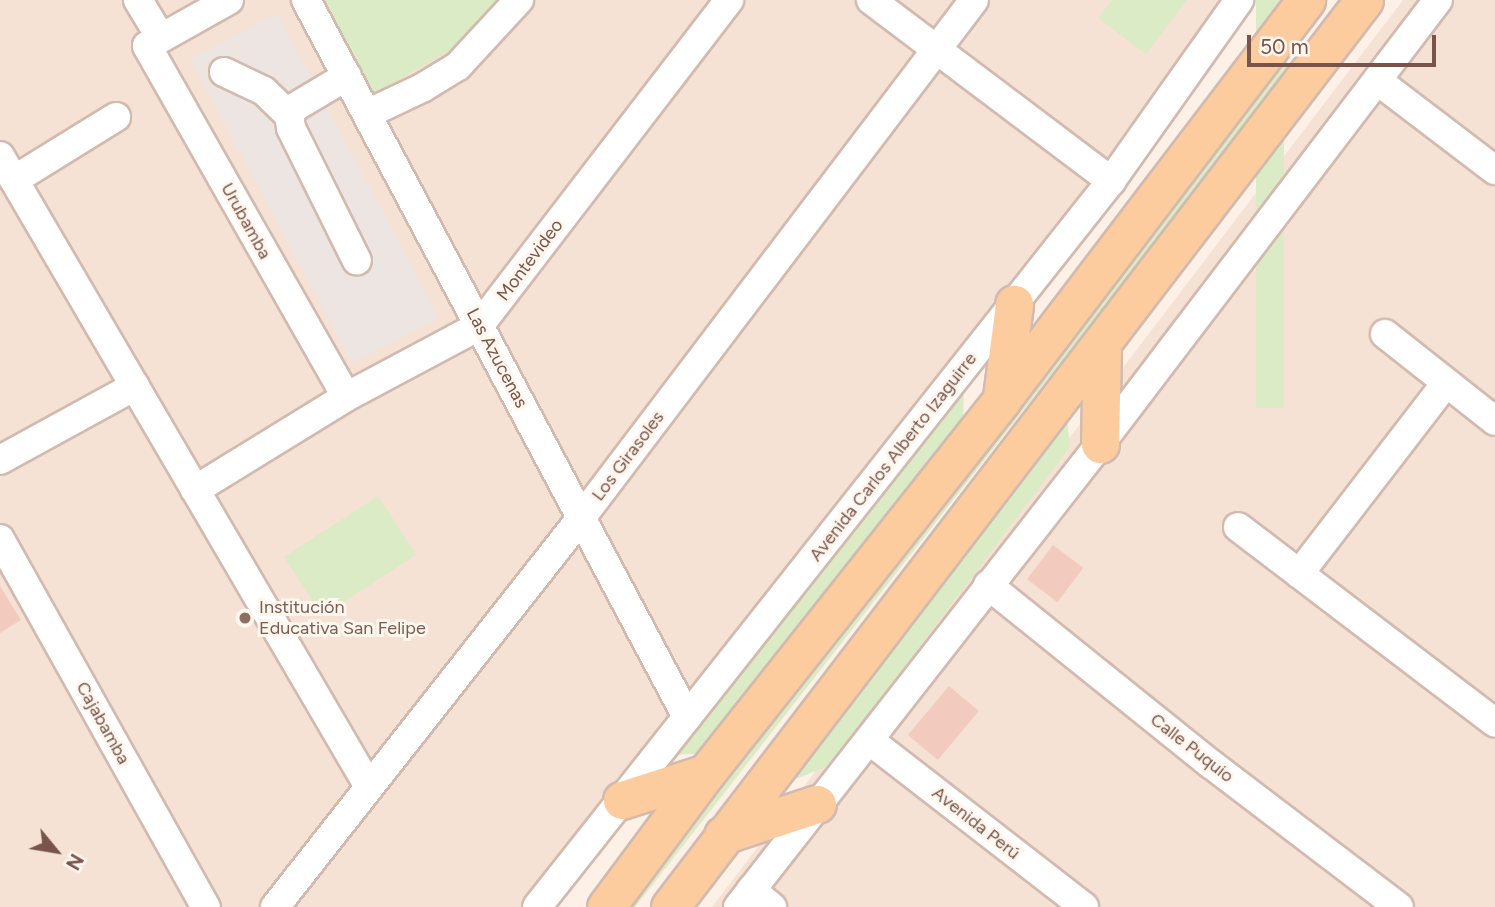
<!DOCTYPE html>
<meta charset="utf-8">
<style>
body{margin:0}
#map{position:relative;width:1495px;height:907px;overflow:hidden;background:#fdf1e7;font-family:Figtree,sans-serif}
div>[style]{position:absolute}
.residential>*{inset:0;background:#f5e2d5}
.industrial>*{inset:0;background:#ede5e1;transform-origin:0 0}
.green>*{inset:0;background:#daebc5;transform-origin:0 0}
.building>*{inset:0;background:#f3cbbe;transform-origin:0 0}
.roads{filter:drop-shadow(2px 0 #d2baaf) drop-shadow(-2px 0 #d2baaf) drop-shadow(0 2px #d2baaf) drop-shadow(0 -2px #d2baaf)}
.minor>*{height:28px;margin:-14px;padding:0 14px;transform-origin:14px;border-radius:14px;background:#fff}
.major>*{height:37px;margin:-18.5px;padding:0 18.5px;transform-origin:18.5px;border-radius:18.5px;background:#fccc9f}
.dots>*{width:19px;height:19px;translate:-50% -50%;box-sizing:border-box;border:4px solid #fff6ee;border-radius:50%}
span{translate:-50% -50%;white-space:nowrap;text-align:center;line-height:1.15;-webkit-text-stroke:6px #fff6ee;paint-order:stroke}
.street-label{font-size:18px;color:#78544a}
.education-label{font-size:18px;color:#785e54}
.left{translate:0 -50%;text-align:left}
.north{position:absolute;left:21px;top:816px;width:70px;height:70px;-webkit-text-stroke:5px #fff6ee;paint-order:stroke;rotate:120deg;font-size:19px;font-weight:700;line-height:28px;text-align:center;color:#78544a}
.north::after{content:'';display:block;margin:auto;width:24px;height:32px;background:#78544a;clip-path:polygon(50% 0,100% 100%,50% 72%,0 100%)}
.scale{position:absolute;left:1247px;top:35px;width:189px;height:32px;box-sizing:border-box;border:4px solid #78544a;border-top:0;padding-left:9px;font-size:21px;line-height:24px;white-space:nowrap;color:#78544a;-webkit-text-stroke:5px #fff6ee;paint-order:stroke}
</style>
<div id="map">
<div class="residential">
<div style="clip-path:polygon(0 0,1259px 0,552px 907px,0 907px)"></div>
<div style="clip-path:polygon(1403px 0,1495px 0,1495px 907px,712px 907px)"></div>
</div>
<div class="industrial">
<div style="left:277px;top:13px;width:345px;height:98px;rotate:62deg"></div>
</div>
<div class="green">
<div style="clip-path:polygon(322px 0,500px 0,451px 50px,372px 95px)"></div>
<div style="clip-path:polygon(1112px 0,1187px 0,1146px 54px,1098px 18px)"></div>
<div style="left:1256px;top:0;width:28px;height:408px"></div>
<div style="left:1278px;top:55px;width:18px;height:1076px;rotate:38deg"></div>
<div style="clip-path:polygon(964px 390px,963px 423px,706px 753px,676px 755px)"></div>
<div style="clip-path:polygon(1067px 420px,1070px 447px,830px 765px,784px 784px)"></div>
<div style="left:378px;top:496px;width:70px;height:112px;rotate:57deg"></div>
</div>
<div class="building">
<div style="left:1053px;top:545px;width:38px;height:43px;rotate:37deg"></div>
<div style="clip-path:polygon(0 586px,21px 620px,0 633px)"></div>
<div style="left:949px;top:686px;width:39px;height:64px;rotate:40deg"></div>
</div>
<div class="roads">
<div class="minor">
<div style="left:138px;top:0;width:44px;rotate:58.8deg"></div>
<div style="left:229px;top:0;width:94px;rotate:150.7deg"></div>
<div style="left:147px;top:46px;width:403px;rotate:60.4deg"></div>
<div style="left:306px;top:0;width:812px;rotate:62.01deg"></div>
<div style="left:871px;top:0;width:301px;rotate:37deg"></div>
<div style="left:224px;top:72px;width:44px;rotate:25.4deg"></div>
<div style="left:264px;top:91px;width:35px;rotate:44deg"></div>
<div style="left:347px;top:76px;width:61px;rotate:149.2deg"></div>
<div style="left:295px;top:107px;width:10px;rotate:127deg"></div>
<div style="left:289px;top:115px;width:13px;rotate:81deg"></div>
<div style="left:291px;top:128px;width:148px;rotate:63.6deg"></div>
<div style="left:1378px;top:81px;width:147px;rotate:37.3deg"></div>
<div style="left:367px;top:114px;width:61px;rotate:-25.3deg"></div>
<div style="left:422px;top:88px;width:42px;rotate:-31.4deg"></div>
<div style="left:458px;top:66px;width:90px;rotate:-47.3deg"></div>
<div style="left:0;top:156px;width:729px;rotate:59.67deg"></div>
<div style="left:14px;top:180px;width:120px;rotate:-31.7deg"></div>
<div style="left:1385px;top:334px;width:140px;rotate:38.3deg"></div>
<div style="left:0;top:460px;width:154px;rotate:-28.7deg"></div>
<div style="left:195px;top:490px;width:177px;rotate:-31.6deg"></div>
<div style="left:346px;top:397px;width:151px;rotate:-28.1deg"></div>
<div style="left:479px;top:326px;width:411px;rotate:-52.5deg"></div>
<div style="left:1238px;top:527px;width:323px;rotate:37.3deg"></div>
<div style="left:0;top:539px;width:422px;rotate:60.8deg"></div>
<div style="left:1299px;top:574px;width:241px;rotate:-52.4deg"></div>
<div style="left:988px;top:585px;width:286px;rotate:38.8deg"></div>
<div style="left:1211px;top:764px;width:236px;rotate:37.3deg"></div>
<div style="left:869px;top:740px;width:272px;rotate:37.8deg"></div>
<div style="left:751px;top:890px;width:27px;rotate:39deg"></div>
<div style="left:275px;top:907px;width:495px;rotate:-51.8deg"></div>
<div style="left:581px;top:518px;width:650px;rotate:-52.81deg"></div>
<div style="left:537px;top:907px;width:926px;rotate:-51.67deg"></div>
<div style="left:1111px;top:181px;width:222px;rotate:-54.7deg"></div>
<div style="left:738px;top:907px;width:588px;rotate:-51.98deg"></div>
<div style="left:1100px;top:444px;width:558px;rotate:-52.72deg"></div>
</div>
<div class="major">
<div style="left:1002px;top:397px;width:94px;rotate:-82.6deg"></div>
<div style="left:1100px;top:444px;width:98px;rotate:-88.8deg"></div>
<div style="left:622px;top:800px;width:88px;rotate:-17.8deg"></div>
<div style="left:723px;top:835px;width:99px;rotate:-18.3deg"></div>
<div style="left:606px;top:907px;width:167px;rotate:-53.3deg"></div>
<div style="left:706px;top:773px;width:477px;rotate:-51.6deg"></div>
<div style="left:1002px;top:399px;width:502px;rotate:-52.7deg"></div>
<div style="left:670px;top:907px;width:1142px;rotate:-52.58deg"></div>
</div>
</div>
<div class="dots">
<div style="left:245px;top:618px;background:#8d6e63"></div>
</div>
<div class="street-label">
<span style="left:246px;top:221px;rotate:61deg">Urubamba</span>
<span style="left:530px;top:260px;rotate:-53deg">Montevideo</span>
<span style="left:497px;top:358px;rotate:62deg">Las Azucenas</span>
<span style="left:628px;top:456px;rotate:-53deg">Los Girasoles</span>
<span style="left:893px;top:457px;rotate:-52deg">Avenida Carlos Alberto Izaguirre</span>
<span style="left:103px;top:723px;rotate:61deg">Cajabamba</span>
<span style="left:1192px;top:748px;rotate:38deg">Calle Puquio</span>
<span style="left:976px;top:823px;rotate:38deg">Avenida Perú</span>
</div>
<div class="education-label">
<span class="left" style="left:259px;top:618px">Institución<br>Educativa San Felipe</span>
</div>
<div class="north">N</div>
<div class="scale">50 m</div>
</div>
